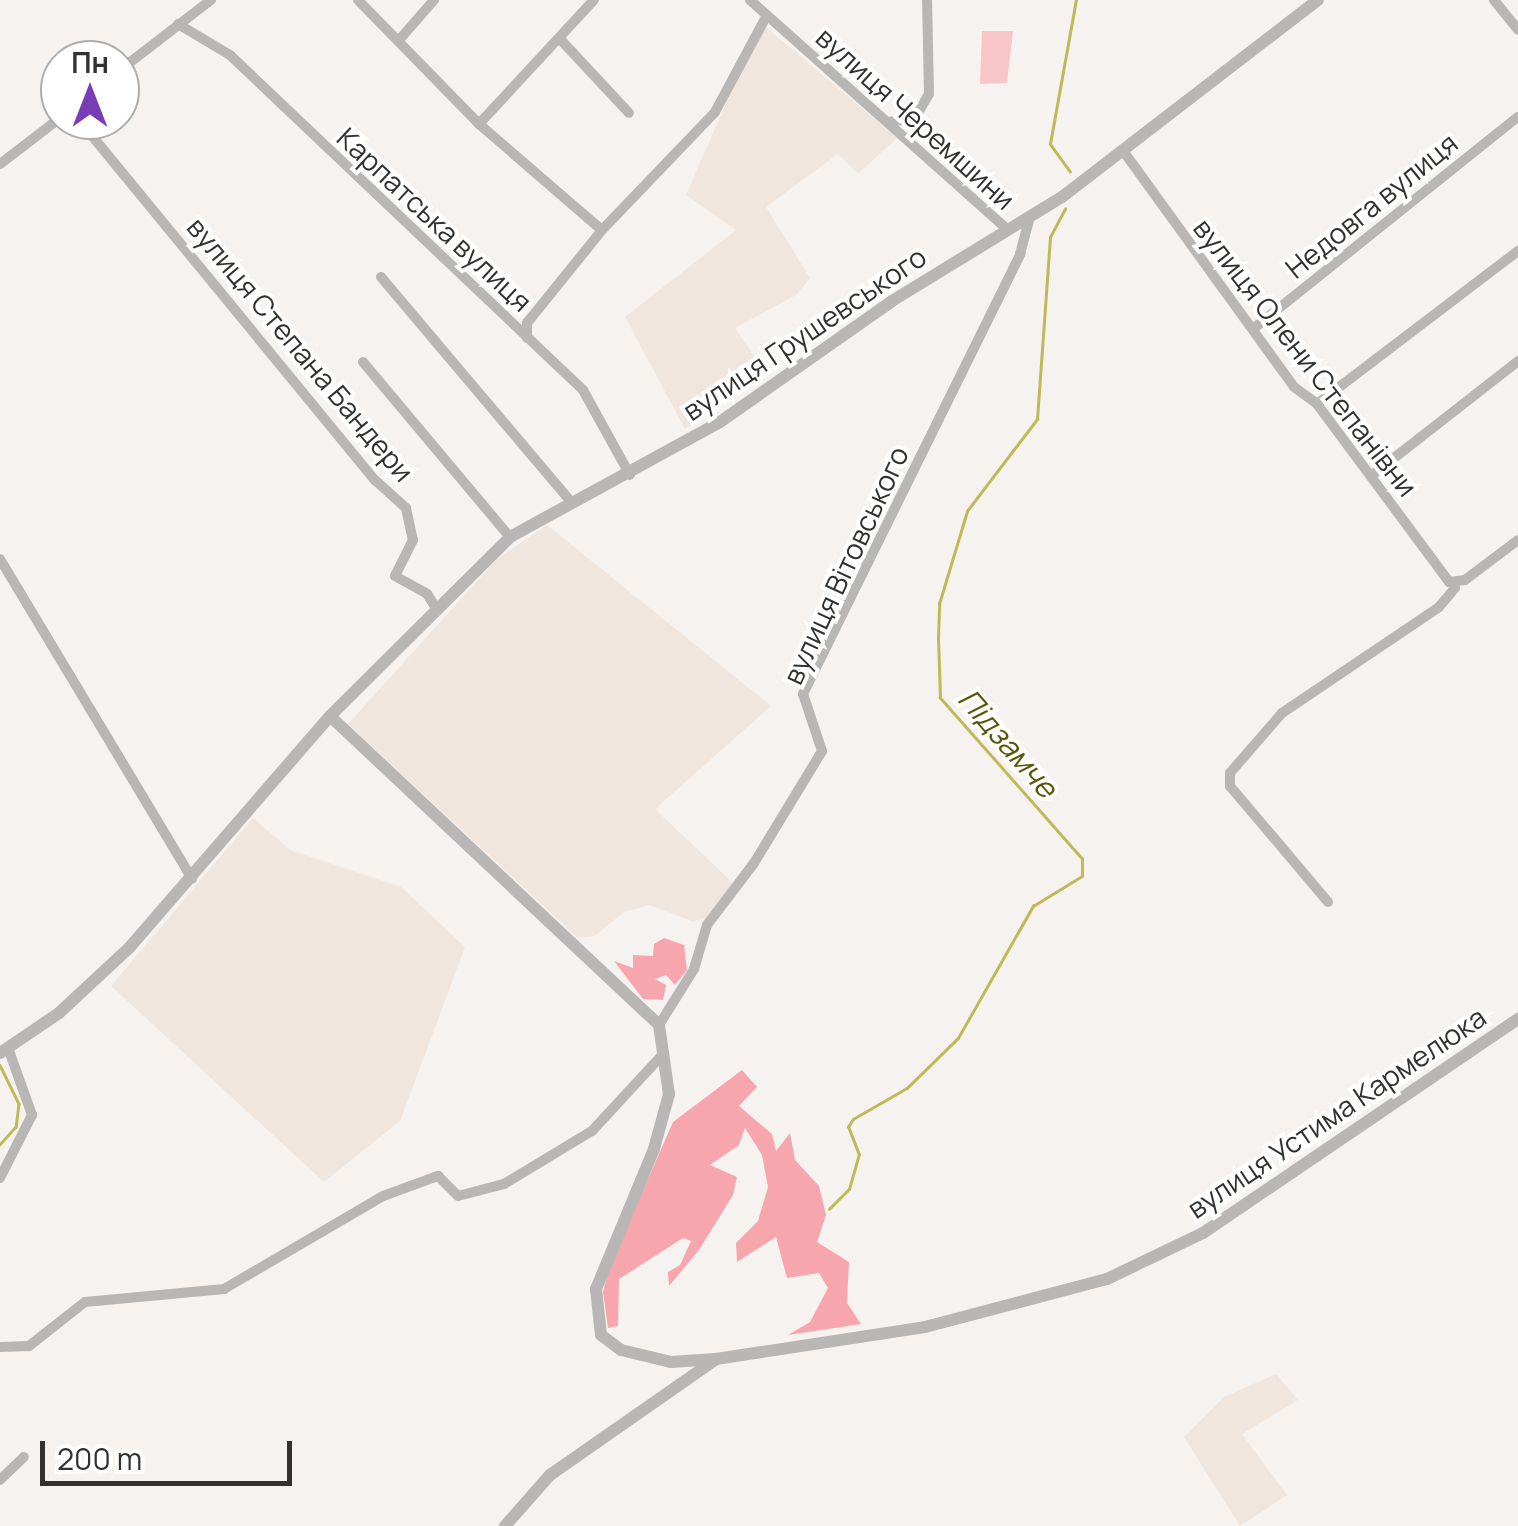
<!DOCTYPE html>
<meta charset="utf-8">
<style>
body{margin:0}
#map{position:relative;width:1518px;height:1526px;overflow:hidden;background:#f6f2ef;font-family:Manrope,sans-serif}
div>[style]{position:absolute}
.built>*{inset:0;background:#f1e6de}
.green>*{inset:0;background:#f8c5c8}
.forest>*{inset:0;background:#f8a6ad}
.stream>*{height:2.5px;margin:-1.25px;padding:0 1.25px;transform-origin:1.25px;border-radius:1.25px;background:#beba57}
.minor>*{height:10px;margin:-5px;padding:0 5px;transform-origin:5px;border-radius:5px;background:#b8b7b6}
.tertiary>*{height:12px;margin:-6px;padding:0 6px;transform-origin:6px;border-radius:6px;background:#b8b7b6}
span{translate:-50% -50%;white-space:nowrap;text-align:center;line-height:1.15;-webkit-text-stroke:8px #fff;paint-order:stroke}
.street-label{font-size:28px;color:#323130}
.water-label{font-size:30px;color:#5a5608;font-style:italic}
.north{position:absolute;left:40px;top:40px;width:100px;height:100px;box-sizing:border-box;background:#fff;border:2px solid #adadac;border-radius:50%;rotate:0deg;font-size:28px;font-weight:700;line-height:40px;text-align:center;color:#323130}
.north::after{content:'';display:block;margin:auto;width:35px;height:45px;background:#7a3eb4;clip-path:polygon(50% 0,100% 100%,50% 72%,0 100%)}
.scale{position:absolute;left:40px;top:1441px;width:252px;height:45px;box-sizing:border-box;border:5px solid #323130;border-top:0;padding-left:12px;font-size:30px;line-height:35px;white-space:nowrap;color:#323130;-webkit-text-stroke:8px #fff;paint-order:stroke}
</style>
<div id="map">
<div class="built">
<div style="clip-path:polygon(761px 23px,897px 138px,858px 174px,838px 154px,766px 207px,810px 278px,796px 295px,735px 328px,764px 371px,685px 429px,625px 317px,736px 230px,686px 195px)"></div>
<div style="clip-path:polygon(547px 525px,771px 706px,655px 809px,733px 883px,705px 919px,692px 921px,649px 905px,624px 912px,595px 936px,578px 938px,348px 724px,497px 559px)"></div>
<div style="clip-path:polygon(253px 818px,290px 850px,401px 887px,465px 947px,400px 1121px,324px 1182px,111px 986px)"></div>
<div style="clip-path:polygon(1276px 1374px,1298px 1400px,1242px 1434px,1287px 1495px,1240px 1526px,1184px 1437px,1224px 1397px)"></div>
</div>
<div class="green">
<div style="clip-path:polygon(982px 31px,1013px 31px,1007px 83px,980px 84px)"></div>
</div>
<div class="forest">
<div style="clip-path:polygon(664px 938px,684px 945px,687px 970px,675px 985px,666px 975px,655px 979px,666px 985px,663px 1000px,643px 999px,614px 961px,633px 968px,633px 955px,653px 956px,654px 944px)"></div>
<div style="clip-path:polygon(742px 1070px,757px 1087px,739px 1106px,772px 1134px,776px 1151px,790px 1133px,795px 1160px,819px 1186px,826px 1215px,817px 1242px,849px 1262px,847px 1303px,861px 1324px,788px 1335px,810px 1322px,828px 1288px,819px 1273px,787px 1278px,776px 1237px,737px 1262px,736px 1243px,758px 1221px,768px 1187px,762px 1155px,745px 1128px,739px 1145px,710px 1165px,737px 1177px,733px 1195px,699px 1250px,669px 1286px,668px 1272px,680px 1265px,691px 1241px,683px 1238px,619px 1279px,618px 1326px,608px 1328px,603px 1292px,610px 1266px,673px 1122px)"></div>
</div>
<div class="stream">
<div style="left:1070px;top:172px;width:34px;rotate:-126deg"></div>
<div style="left:1050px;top:144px;width:146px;rotate:-79.8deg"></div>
<div style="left:0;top:1065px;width:43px;rotate:64deg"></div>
<div style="left:19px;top:1104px;width:23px;rotate:97deg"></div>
<div style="left:16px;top:1127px;width:24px;rotate:132deg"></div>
<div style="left:829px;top:1209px;width:28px;rotate:-45deg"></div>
<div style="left:849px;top:1189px;width:35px;rotate:-74deg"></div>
<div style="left:859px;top:1155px;width:30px;rotate:-111deg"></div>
<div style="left:848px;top:1127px;width:9px;rotate:-58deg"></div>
<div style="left:853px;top:1119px;width:62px;rotate:-29.9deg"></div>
<div style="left:907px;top:1088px;width:71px;rotate:-44.4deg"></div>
<div style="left:958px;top:1038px;width:152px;rotate:-60.4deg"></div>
<div style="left:1033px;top:906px;width:57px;rotate:-31.5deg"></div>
<div style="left:1082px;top:876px;width:17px;rotate:-90deg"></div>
<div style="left:1082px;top:859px;width:215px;rotate:-131.4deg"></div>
<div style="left:940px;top:698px;width:60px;rotate:-91.9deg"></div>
<div style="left:938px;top:638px;width:34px;rotate:-88deg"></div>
<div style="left:939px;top:604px;width:97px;rotate:-73.2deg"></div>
<div style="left:967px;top:511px;width:116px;rotate:-52.7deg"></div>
<div style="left:1037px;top:419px;width:182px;rotate:-85.9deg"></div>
<div style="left:1050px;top:237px;width:32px;rotate:-62deg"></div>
</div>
<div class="minor">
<div style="left:358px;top:0;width:173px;rotate:45.7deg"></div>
<div style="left:479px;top:124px;width:162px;rotate:40.8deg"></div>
<div style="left:750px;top:0;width:346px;rotate:41.7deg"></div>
<div style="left:1494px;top:0;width:38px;rotate:51deg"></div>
<div style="left:178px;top:24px;width:61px;rotate:30.8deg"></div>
<div style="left:230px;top:55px;width:487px;rotate:43.5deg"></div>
<div style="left:583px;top:390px;width:97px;rotate:61.1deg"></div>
<div style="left:400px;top:39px;width:52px;rotate:-48.9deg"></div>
<div style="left:560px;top:39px;width:101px;rotate:47deg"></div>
<div style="left:120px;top:70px;width:115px;rotate:-37.6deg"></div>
<div style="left:79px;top:120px;width:466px;rotate:50.6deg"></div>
<div style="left:375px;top:480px;width:42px;rotate:42.1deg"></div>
<div style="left:406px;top:508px;width:33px;rotate:78deg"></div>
<div style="left:413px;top:540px;width:40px;rotate:116.6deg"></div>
<div style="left:395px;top:576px;width:37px;rotate:29deg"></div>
<div style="left:427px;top:594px;width:17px;rotate:57deg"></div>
<div style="left:889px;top:122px;width:26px;rotate:-9deg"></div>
<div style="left:915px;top:118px;width:28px;rotate:-60deg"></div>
<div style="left:929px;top:94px;width:94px;rotate:-91.2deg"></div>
<div style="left:479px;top:124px;width:169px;rotate:-47.2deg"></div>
<div style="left:1124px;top:152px;width:290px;rotate:54.1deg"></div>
<div style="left:1294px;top:387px;width:29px;rotate:36deg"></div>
<div style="left:1317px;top:404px;width:222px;rotate:53.4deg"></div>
<div style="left:1449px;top:582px;width:16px;rotate:-7deg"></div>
<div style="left:1465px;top:580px;width:66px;rotate:-37deg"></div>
<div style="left:0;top:164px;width:76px;rotate:-37.5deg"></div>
<div style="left:381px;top:277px;width:294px;rotate:49.8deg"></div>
<div style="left:1253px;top:329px;width:339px;rotate:-38.7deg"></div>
<div style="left:527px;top:338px;width:15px;rotate:-90deg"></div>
<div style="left:527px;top:323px;width:119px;rotate:-51.1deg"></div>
<div style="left:602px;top:230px;width:163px;rotate:-46.2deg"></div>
<div style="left:715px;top:112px;width:110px;rotate:-61.8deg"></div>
<div style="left:363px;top:362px;width:229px;rotate:50deg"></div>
<div style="left:1317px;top:404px;width:253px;rotate:-37.3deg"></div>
<div style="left:1371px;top:476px;width:187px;rotate:-38deg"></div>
<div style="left:0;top:559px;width:373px;rotate:59deg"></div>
<div style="left:1328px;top:902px;width:152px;rotate:-130.2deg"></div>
<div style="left:1230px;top:786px;width:13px;rotate:-90deg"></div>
<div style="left:1230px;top:773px;width:79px;rotate:-49.1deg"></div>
<div style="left:1282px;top:713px;width:189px;rotate:-34deg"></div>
<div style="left:1439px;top:607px;width:25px;rotate:-50deg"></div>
<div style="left:659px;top:1025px;width:66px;rotate:-58deg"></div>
<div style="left:694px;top:969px;width:46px;rotate:-73.5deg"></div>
<div style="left:707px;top:925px;width:78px;rotate:-52.8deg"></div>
<div style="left:754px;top:863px;width:131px;rotate:-58.7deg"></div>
<div style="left:822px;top:751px;width:60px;rotate:-108.4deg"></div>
<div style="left:803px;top:694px;width:491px;rotate:-63.7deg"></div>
<div style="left:1020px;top:254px;width:38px;rotate:-75deg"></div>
<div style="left:0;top:1178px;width:71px;rotate:-63.1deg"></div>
<div style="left:32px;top:1115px;width:71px;rotate:-109.7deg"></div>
<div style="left:0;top:1347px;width:29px;rotate:-2deg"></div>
<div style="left:29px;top:1346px;width:71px;rotate:-38.2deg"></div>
<div style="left:85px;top:1302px;width:140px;rotate:-5.3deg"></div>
<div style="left:224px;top:1289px;width:184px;rotate:-30.3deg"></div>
<div style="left:383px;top:1196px;width:59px;rotate:-20deg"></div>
<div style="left:438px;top:1176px;width:28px;rotate:45deg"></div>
<div style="left:458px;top:1196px;width:48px;rotate:-14.6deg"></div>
<div style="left:504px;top:1184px;width:103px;rotate:-31.1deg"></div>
<div style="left:592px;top:1131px;width:105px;rotate:-47.3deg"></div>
<div style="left:0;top:1480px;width:33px;rotate:-44deg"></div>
</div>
<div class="tertiary">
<div style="left:330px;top:716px;width:451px;rotate:43.2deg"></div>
<div style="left:659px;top:1025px;width:70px;rotate:81.8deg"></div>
<div style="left:669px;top:1094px;width:57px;rotate:105.3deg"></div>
<div style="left:654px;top:1149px;width:152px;rotate:112.5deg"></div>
<div style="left:596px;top:1289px;width:46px;rotate:83.8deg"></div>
<div style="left:601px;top:1335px;width:25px;rotate:37deg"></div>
<div style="left:621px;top:1350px;width:51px;rotate:13.5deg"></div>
<div style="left:671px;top:1362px;width:45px;rotate:-3.8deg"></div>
<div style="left:716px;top:1359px;width:211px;rotate:-8.7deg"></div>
<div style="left:925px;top:1327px;width:188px;rotate:-14.8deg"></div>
<div style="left:1107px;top:1279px;width:106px;rotate:-25.6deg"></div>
<div style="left:1203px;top:1233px;width:381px;rotate:-34.2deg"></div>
<div style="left:0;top:1053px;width:71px;rotate:-34.1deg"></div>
<div style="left:59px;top:1013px;width:96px;rotate:-42.9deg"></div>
<div style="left:129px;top:948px;width:307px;rotate:-49.1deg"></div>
<div style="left:330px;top:716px;width:254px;rotate:-44.8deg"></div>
<div style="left:510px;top:537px;width:239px;rotate:-28.7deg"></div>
<div style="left:720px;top:422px;width:210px;rotate:-35.1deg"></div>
<div style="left:892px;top:301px;width:199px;rotate:-31.5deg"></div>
<div style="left:1062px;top:197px;width:323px;rotate:-37.6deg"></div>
<div style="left:505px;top:1526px;width:68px;rotate:-48.6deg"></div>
<div style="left:550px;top:1475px;width:203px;rotate:-34.9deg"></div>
</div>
<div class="street-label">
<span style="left:916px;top:118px;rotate:42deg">вулиця Черемшини</span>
<span style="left:1371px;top:205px;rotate:-39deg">Недовга вулиця</span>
<span style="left:435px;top:219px;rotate:43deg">Карпатська вулиця</span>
<span style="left:804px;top:333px;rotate:-34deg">вулиця Грушевського</span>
<span style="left:301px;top:349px;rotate:50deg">вулиця Степана Бандери</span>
<span style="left:1306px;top:357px;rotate:52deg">вулиця Олени Степанівни</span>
<span style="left:845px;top:565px;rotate:-65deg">вулиця Вітовського</span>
<span style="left:1336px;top:1112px;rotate:-34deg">вулиця Устима Кармелюка</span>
</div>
<div class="water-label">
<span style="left:1008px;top:743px;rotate:49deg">Підзамче</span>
</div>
<div class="north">Пн</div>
<div class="scale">200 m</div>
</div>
